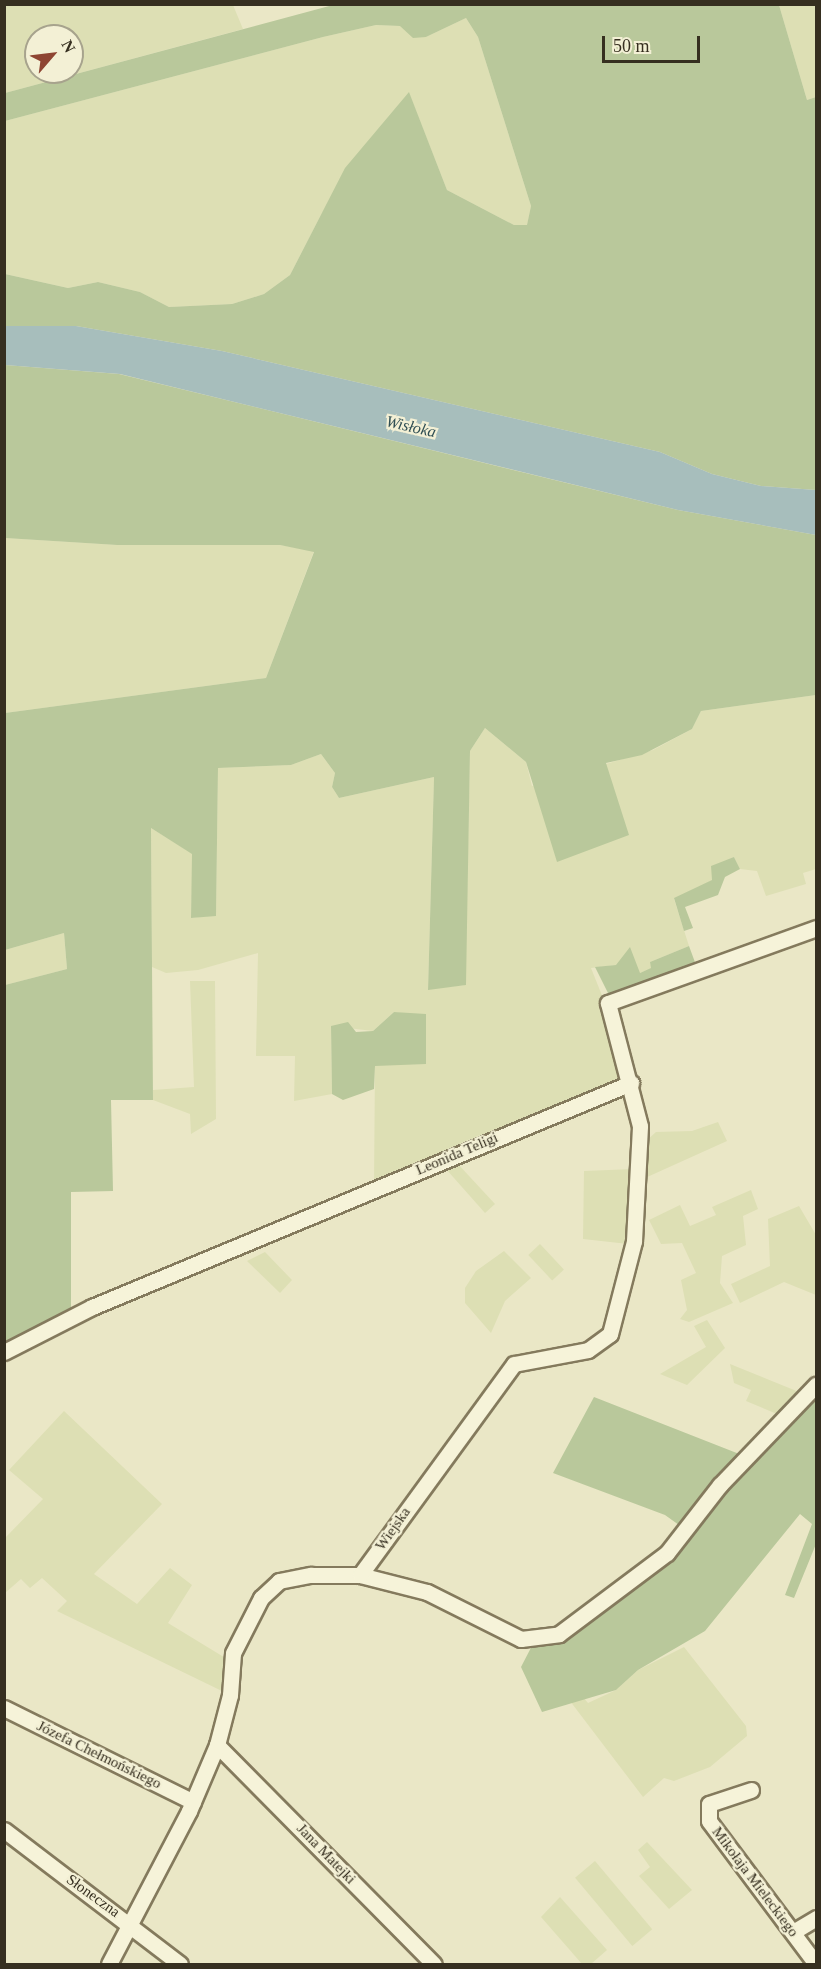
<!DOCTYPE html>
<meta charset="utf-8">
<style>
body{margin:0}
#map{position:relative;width:821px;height:1969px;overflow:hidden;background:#eae7c6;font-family:"Times New Roman",serif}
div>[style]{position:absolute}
.farmland>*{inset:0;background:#dddfb4;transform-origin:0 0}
.green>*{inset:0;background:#b9c89b}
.water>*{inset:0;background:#a7bebc}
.roads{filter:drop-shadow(2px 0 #847a5d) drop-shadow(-2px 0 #847a5d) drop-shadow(0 2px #847a5d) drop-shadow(0 -2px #847a5d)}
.minor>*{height:15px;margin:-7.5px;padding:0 7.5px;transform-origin:7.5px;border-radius:7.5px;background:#f6f3d9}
span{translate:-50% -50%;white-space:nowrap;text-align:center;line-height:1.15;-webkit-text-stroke:4.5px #f3f0d5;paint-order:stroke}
.street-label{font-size:15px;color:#362f20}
.water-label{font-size:16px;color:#304f54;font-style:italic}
.frame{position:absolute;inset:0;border:6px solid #362f20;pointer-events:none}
.north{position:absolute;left:24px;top:24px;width:60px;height:60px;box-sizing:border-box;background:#f3f0d5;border:2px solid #a7a38d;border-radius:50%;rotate:62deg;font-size:16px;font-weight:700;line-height:24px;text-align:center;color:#362f20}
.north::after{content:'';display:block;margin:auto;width:21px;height:27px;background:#8e4532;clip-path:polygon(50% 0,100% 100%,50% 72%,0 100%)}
.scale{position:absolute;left:602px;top:36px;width:98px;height:27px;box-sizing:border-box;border:3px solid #362f20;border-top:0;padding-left:8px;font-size:18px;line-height:21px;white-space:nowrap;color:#362f20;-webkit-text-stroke:4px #f3f0d5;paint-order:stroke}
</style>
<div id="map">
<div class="farmland">
<div style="clip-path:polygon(evenodd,5px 5px,233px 5px,243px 29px,5px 93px,5px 5px,36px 36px,72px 36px,72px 72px,36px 72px,36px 36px)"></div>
<div style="clip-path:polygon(779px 5px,816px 5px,816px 97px,807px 100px)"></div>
<div style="clip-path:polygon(466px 18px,478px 37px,531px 206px,527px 226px,514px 225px,447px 190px,409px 93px,322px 213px,290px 275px,264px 294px,232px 304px,169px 307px,140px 292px,98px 282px,68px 288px,5px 274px,5px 121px,323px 37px,376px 25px,401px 26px,413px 37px,426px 37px)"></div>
<div style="clip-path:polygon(5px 538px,117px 545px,280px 545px,314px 551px,266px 678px,5px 713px)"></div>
<div style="clip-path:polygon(816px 695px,816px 869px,803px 873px,806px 884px,766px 896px,757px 871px,740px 869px,734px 857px,713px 880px,674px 899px,689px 946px,650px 962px,652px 968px,640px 973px,616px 965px,591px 968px,607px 1008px,620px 1079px,374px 1184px,375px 1066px,416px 1015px,394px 1012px,373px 1031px,331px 1026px,332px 1094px,294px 1101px,295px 1056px,256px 1056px,258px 953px,198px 970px,166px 973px,152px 967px,151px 828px,193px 854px,191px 918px,216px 915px,218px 768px,291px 765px,321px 754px,335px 773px,332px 787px,339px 798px,434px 777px,428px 989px,465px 985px,470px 751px,485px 728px,526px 762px,532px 786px,653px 750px,692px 729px,701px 711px)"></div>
<div style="clip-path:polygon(64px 933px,67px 969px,5px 985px,5px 950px)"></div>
<div style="clip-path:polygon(190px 981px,215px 981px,216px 1119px,191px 1134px,190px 1114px,153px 1100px,153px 1090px,194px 1087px)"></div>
<div style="clip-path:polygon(718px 1122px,727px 1141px,645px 1178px,645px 1142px,656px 1132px,692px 1131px)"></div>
<div style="clip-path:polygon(457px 1163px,495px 1204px,485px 1213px,446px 1169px)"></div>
<div style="clip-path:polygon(634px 1169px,628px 1244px,583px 1239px,584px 1171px)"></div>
<div style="clip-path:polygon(751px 1190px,758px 1209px,743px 1216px,746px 1245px,722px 1256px,720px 1283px,733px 1303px,689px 1322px,680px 1319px,687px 1310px,681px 1280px,696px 1273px,682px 1243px,661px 1244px,649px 1220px,680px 1205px,690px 1226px,716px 1215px,712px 1207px)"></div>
<div style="clip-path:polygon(799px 1206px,816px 1235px,816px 1295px,784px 1282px,740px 1303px,731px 1284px,770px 1266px,768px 1219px)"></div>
<div style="left:540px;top:1244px;width:35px;height:16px;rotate:47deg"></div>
<div style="clip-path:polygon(504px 1251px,531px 1278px,505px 1301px,491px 1333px,465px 1303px,465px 1288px,476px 1271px)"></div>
<div style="clip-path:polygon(265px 1252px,292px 1280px,280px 1293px,247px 1261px)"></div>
<div style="clip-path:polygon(707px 1320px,725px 1348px,687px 1385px,660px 1374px,706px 1347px,694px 1326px)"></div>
<div style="clip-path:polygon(730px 1364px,799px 1392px,777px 1414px,746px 1401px,751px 1390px,734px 1383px)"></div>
<div style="clip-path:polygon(64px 1411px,162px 1504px,94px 1574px,137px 1604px,170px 1568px,192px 1585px,168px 1623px,227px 1659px,224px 1692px,57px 1611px,67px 1601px,42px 1578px,30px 1588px,21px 1579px,5px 1593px,5px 1538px,43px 1499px,9px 1470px)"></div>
<div style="clip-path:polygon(684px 1647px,746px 1726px,747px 1736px,710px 1767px,674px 1781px,664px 1778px,643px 1797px,570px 1701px,583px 1697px,588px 1703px,616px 1690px,638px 1670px)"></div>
<div style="clip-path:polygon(647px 1842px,692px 1890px,669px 1909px,639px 1876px,650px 1867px,638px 1850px)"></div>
<div style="left:595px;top:1861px;width:89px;height:26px;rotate:50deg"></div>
<div style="clip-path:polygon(560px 1897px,607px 1950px,591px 1964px,582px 1964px,541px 1917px)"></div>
</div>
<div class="green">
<div style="clip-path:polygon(333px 5px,779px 5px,807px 100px,816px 97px,816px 490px,761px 486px,712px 474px,660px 452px,222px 351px,76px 326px,5px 326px,5px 274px,68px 288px,98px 282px,140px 292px,169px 307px,232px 304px,264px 294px,290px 275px,345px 168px,409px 92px,447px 190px,514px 225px,527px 225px,531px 206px,478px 37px,466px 18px,426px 37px,413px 38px,400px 26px,376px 25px,323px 37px,5px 121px,5px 93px)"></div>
<div style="clip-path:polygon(5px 365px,119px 374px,678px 510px,816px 535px,816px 695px,701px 711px,692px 729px,642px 755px,606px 763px,629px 835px,557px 862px,526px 762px,485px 728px,470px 751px,466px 985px,428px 990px,434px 777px,339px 798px,332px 787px,335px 773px,321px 754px,291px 765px,218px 768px,216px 916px,191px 918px,192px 854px,151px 828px,153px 1100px,111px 1100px,113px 1191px,71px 1192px,71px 1312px,5px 1346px,5px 985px,67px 969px,64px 933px,5px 950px,5px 713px,266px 678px,314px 552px,280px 545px,117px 545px,5px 538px)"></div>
<div style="clip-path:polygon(734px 857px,740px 869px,725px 877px,718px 895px,685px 907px,693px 928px,684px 931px,674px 898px,712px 880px,711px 866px)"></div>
<div style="clip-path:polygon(689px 946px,696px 965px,610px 997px,595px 967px,616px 965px,630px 947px,640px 973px,651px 968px,650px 962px)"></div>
<div style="clip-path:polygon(394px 1012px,426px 1014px,426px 1064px,375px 1066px,374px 1089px,343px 1100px,332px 1094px,331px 1026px,348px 1022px,356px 1032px,373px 1031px)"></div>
<div style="clip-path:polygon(816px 1389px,816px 1544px,794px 1598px,785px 1595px,812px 1524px,800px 1514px,705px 1631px,638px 1670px,616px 1690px,542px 1712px,521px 1667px,535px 1640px,669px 1558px,693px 1535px,665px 1515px,553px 1473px,594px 1397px,752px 1459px)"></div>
</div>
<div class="water">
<div style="clip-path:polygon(5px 326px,76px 326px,222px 351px,660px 452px,712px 474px,761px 486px,816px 490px,816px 535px,678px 510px,120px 374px,5px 365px)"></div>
</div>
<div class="roads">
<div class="minor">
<div style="left:4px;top:1352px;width:99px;rotate:-27.1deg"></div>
<div style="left:92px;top:1307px;width:584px;rotate:-22.57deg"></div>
<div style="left:360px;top:1575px;width:69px;rotate:14.2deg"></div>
<div style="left:427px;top:1592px;width:105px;rotate:26.6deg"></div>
<div style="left:521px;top:1639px;width:38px;rotate:-7deg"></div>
<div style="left:559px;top:1634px;width:135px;rotate:-36.9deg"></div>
<div style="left:667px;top:1553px;width:86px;rotate:-52.1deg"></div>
<div style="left:720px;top:1485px;width:139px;rotate:-46.2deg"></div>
<div style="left:4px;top:1708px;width:211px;rotate:26.4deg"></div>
<div style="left:217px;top:1745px;width:308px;rotate:45.3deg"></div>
<div style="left:751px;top:1790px;width:44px;rotate:161.6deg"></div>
<div style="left:709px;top:1804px;width:17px;rotate:90deg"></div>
<div style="left:709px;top:1821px;width:179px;rotate:53.2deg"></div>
<div style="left:4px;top:1830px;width:221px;rotate:37.3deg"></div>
<div style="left:793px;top:1932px;width:27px;rotate:-31deg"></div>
<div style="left:109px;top:1964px;width:173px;rotate:-62.4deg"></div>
<div style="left:189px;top:1811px;width:72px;rotate:-67deg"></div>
<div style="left:217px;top:1745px;width:52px;rotate:-75.4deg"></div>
<div style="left:230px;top:1695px;width:42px;rotate:-85.9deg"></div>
<div style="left:233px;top:1653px;width:62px;rotate:-63deg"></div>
<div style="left:261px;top:1598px;width:25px;rotate:-43deg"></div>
<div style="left:279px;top:1581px;width:33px;rotate:-11deg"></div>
<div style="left:311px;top:1575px;width:49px"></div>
<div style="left:360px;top:1575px;width:261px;rotate:-53.9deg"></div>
<div style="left:514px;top:1364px;width:75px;rotate:-10.7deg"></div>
<div style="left:588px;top:1350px;width:27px;rotate:-36deg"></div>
<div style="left:610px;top:1334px;width:96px;rotate:-75.5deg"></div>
<div style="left:634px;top:1241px;width:115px;rotate:-87deg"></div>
<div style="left:640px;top:1126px;width:127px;rotate:-104.6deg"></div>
<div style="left:608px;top:1003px;width:221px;rotate:-19.8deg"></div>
</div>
</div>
<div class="street-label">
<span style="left:457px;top:1154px;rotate:-23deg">Leonida Teligi</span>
<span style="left:393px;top:1529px;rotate:-55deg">Wiejska</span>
<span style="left:99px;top:1755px;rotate:26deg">Józefa Chełmońskiego</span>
<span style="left:326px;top:1854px;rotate:46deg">Jana Matejki</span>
<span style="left:755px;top:1882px;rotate:53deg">Mikołaja Mieleckiego</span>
<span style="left:93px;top:1896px;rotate:36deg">Słoneczna</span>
</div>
<div class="water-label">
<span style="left:411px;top:427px;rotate:13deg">Wisłoka</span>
</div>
<div class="frame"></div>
<div class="north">N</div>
<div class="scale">50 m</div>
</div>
